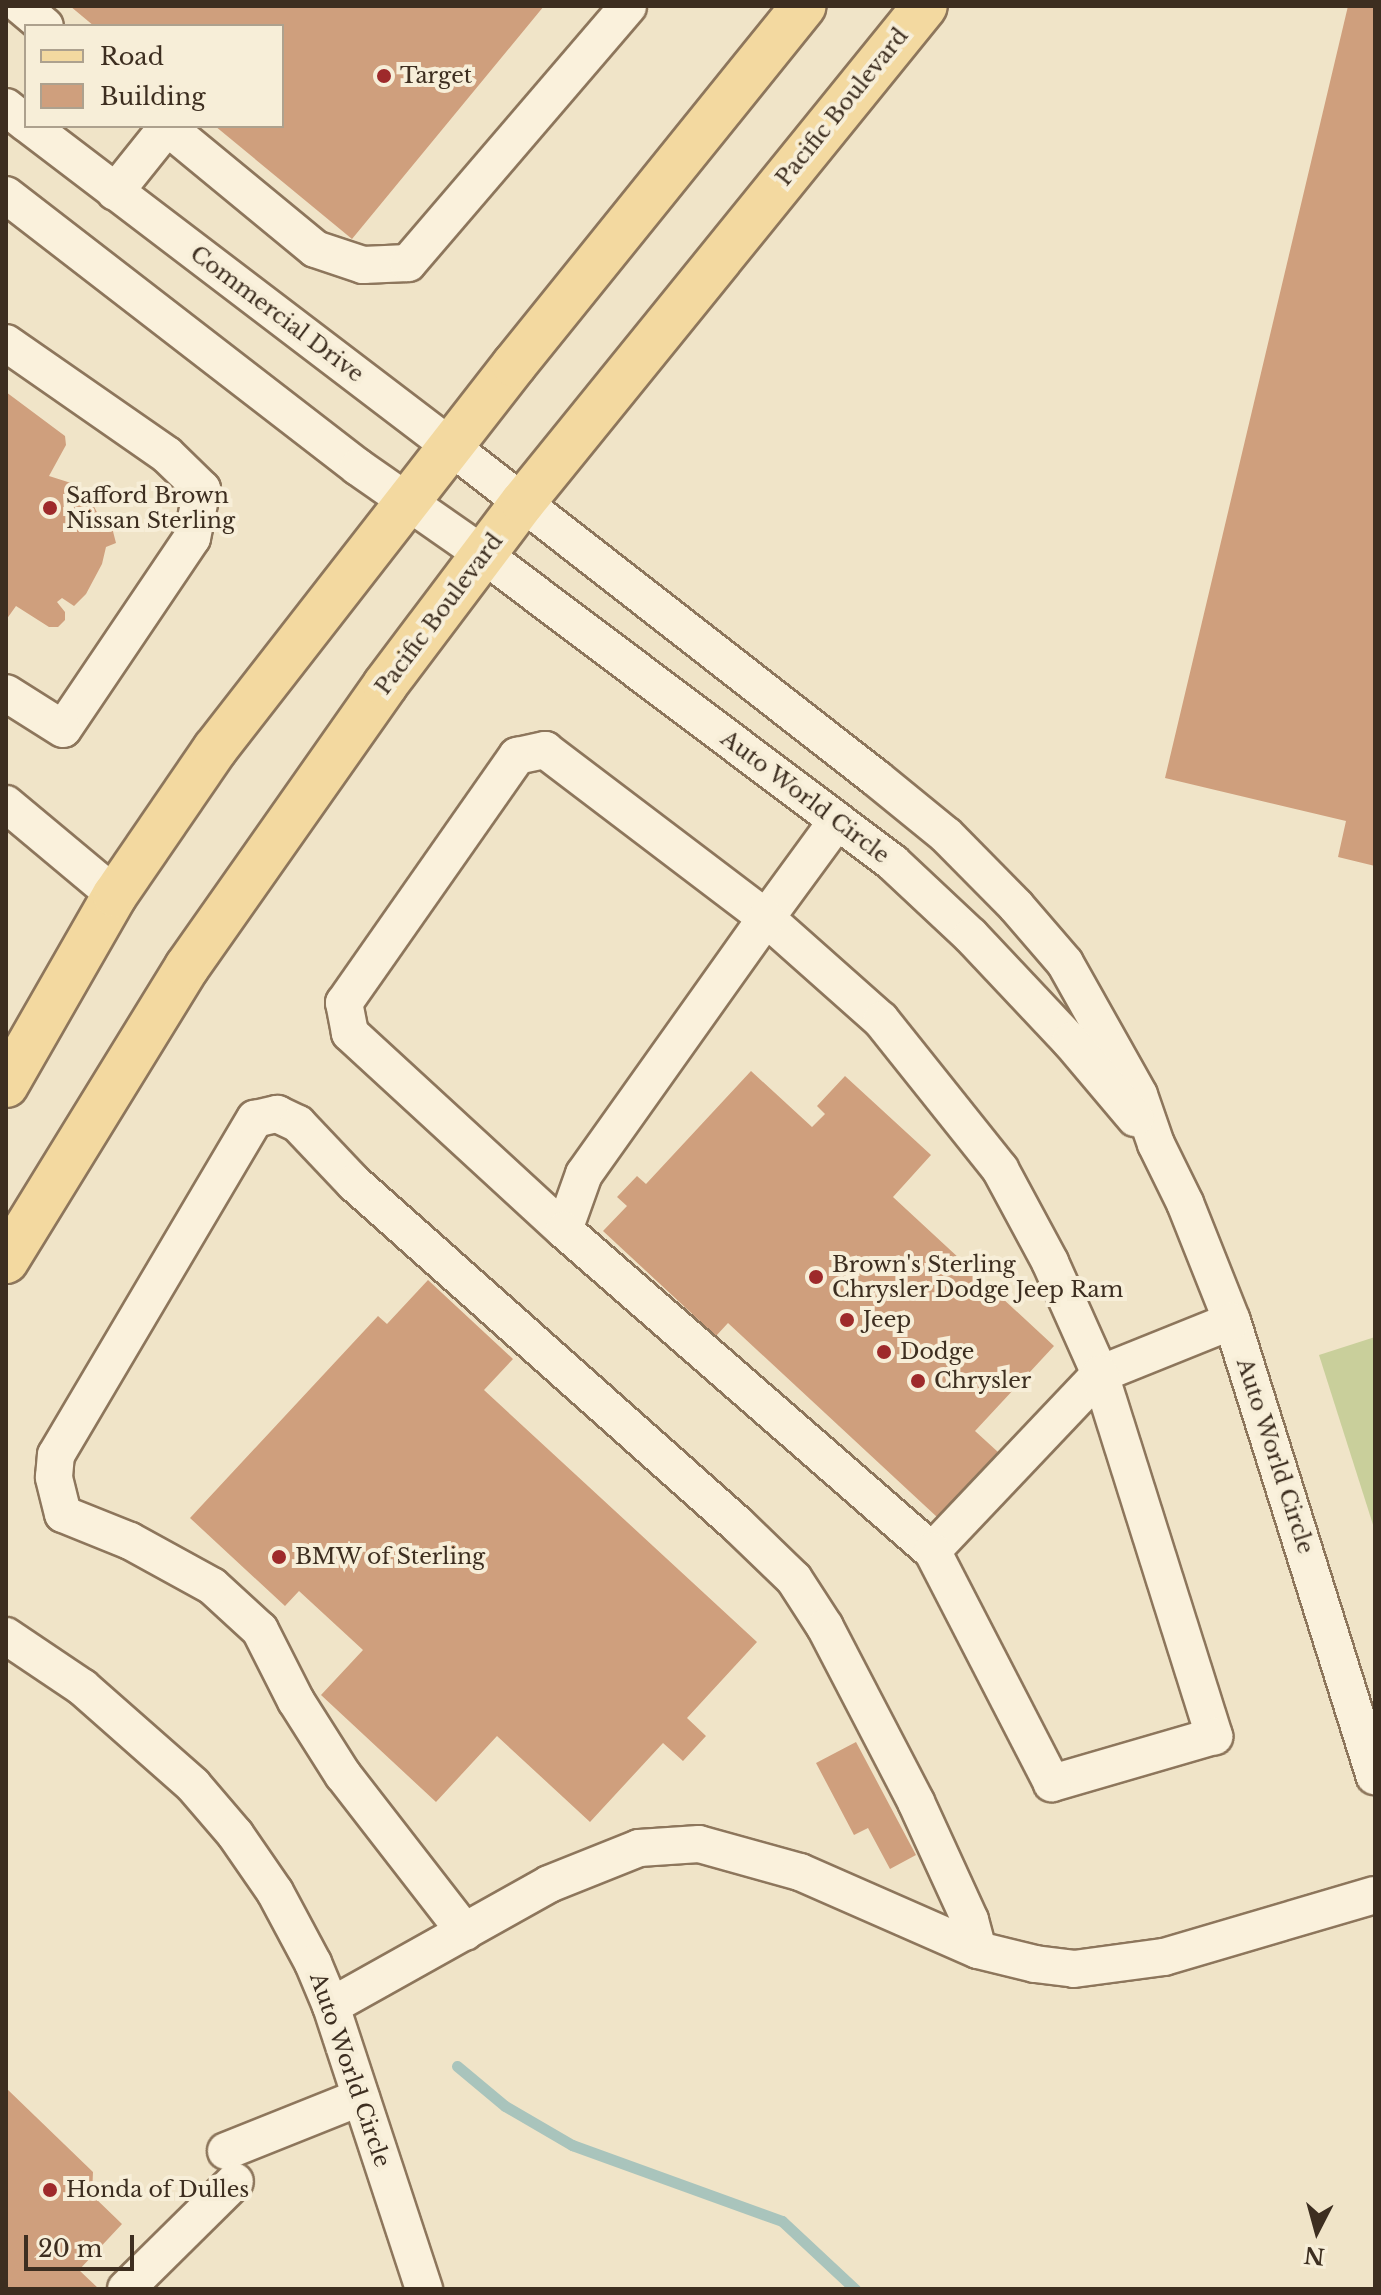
<!DOCTYPE html>
<style>
body{margin:0}
#map{position:relative;width:1381px;height:2295px;overflow:hidden;background:#f0e4c8;font-family:"Libre Baskerville",serif}
div>[style]{position:absolute}
.green>*{inset:0;background:#c9cf9b}
.stream>*{height:11px;margin:-5.5px;padding:0 5.5px;transform-origin:5.5px;border-radius:5.5px;background:#a9c4bc}
.building>*{inset:0;background:#cf9f7d}
.roads{filter:drop-shadow(2px 0 #8d765c) drop-shadow(-2px 0 #8d765c) drop-shadow(0 2px #8d765c) drop-shadow(0 -2px #8d765c)}
.minor>*{height:36px;margin:-18px;padding:0 18px;transform-origin:18px;border-radius:18px;background:#faf1dc}
.major>*{height:44px;margin:-22px;padding:0 22px;transform-origin:22px;border-radius:22px;background:#f3d9a0}
.dots>*{width:22px;height:22px;translate:-50% -50%;box-sizing:border-box;border:4px solid #f7eed8;border-radius:50%}
span{translate:-50% -50%;white-space:nowrap;text-align:center;line-height:1.15;-webkit-text-stroke:8px #f7eed8;paint-order:stroke}
.poi-label{font-size:22px;color:#3d2e20}
.left{translate:0 -50%;text-align:left}
.street-label{font-size:22px;color:#3d2e20}
.frame{position:absolute;inset:0;border:8px solid #3d2e20;pointer-events:none}
.legend{position:absolute;left:24px;top:24px;width:260px;height:104px;box-sizing:border-box;background:#f7eed8;border:2px solid #ada18e;margin:0;padding:10px 14px;list-style:none;font-size:24px;color:#3d2e20}
.legend li{display:flex;align-items:center;gap:16px;height:40px}
.legend b{width:40px;border:2px solid #ada18e}
.north{position:absolute;left:1277px;top:2191px;width:80px;height:80px;-webkit-text-stroke:6px #f7eed8;paint-order:stroke;rotate:186deg;font-size:22px;font-weight:700;line-height:32px;text-align:center;color:#3d2e20}
.north::after{content:'';display:block;margin:auto;width:28px;height:36px;background:#3d2e20;clip-path:polygon(50% 0,100% 100%,50% 72%,0 100%)}
.scale{position:absolute;left:24px;top:2235px;width:110px;height:36px;box-sizing:border-box;border:4px solid #3d2e20;border-top:0;padding-left:10px;font-size:24px;line-height:28px;white-space:nowrap;color:#3d2e20;-webkit-text-stroke:6px #f7eed8;paint-order:stroke}
</style>
<div id="map">
<div class="green">
<div style="clip-path:polygon(1375px 1337px,1375px 1531px,1319px 1355px)"></div>
</div>
<div class="stream">
<div style="left:457px;top:2066px;width:62px;rotate:39.8deg"></div>
<div style="left:505px;top:2106px;width:78px;rotate:30.2deg"></div>
<div style="left:572px;top:2145px;width:223px;rotate:19.9deg"></div>
<div style="left:782px;top:2221px;width:100px;rotate:43deg"></div>
</div>
<div class="building">
<div style="clip-path:polygon(70px 6px,544px 6px,352px 239px,215px 126px,282px 126px,282px 26px,94px 26px)"></div>
<div style="clip-path:polygon(1348px 6px,1375px 6px,1375px 866px,1338px 857px,1346px 821px,1165px 778px)"></div>
<div style="clip-path:polygon(6px 392px,65px 436px,66px 445px,49px 476px,71px 483px,92px 503px,99px 516px,108px 512px,116px 543px,106px 547px,102px 564px,86px 594px,74px 606px,62px 598px,57px 602px,65px 612px,65px 620px,58px 627px,49px 627px,16px 606px,6px 620px)"></div>
<div style="clip-path:polygon(751px 1071px,812px 1127px,825px 1114px,817px 1106px,845px 1076px,931px 1155px,893px 1197px,1054px 1346px,975px 1431px,998px 1452px,937px 1517px,728px 1323px,716px 1336px,603px 1231px,627px 1206px,617px 1197px,637px 1176px,646px 1184px)"></div>
<div style="clip-path:polygon(428px 1280px,513px 1359px,484px 1390px,757px 1642px,687px 1718px,706px 1736px,683px 1761px,663px 1743px,590px 1822px,497px 1736px,436px 1802px,321px 1695px,363px 1650px,299px 1591px,285px 1606px,190px 1518px,378px 1316px,387px 1324px)"></div>
<div style="clip-path:polygon(856px 1742px,916px 1855px,890px 1869px,868px 1828px,854px 1835px,816px 1763px)"></div>
<div style="clip-path:polygon(6px 2088px,93px 2172px,92px 2195px,122px 2224px,79px 2270px,99px 2289px,6px 2289px)"></div>
</div>
<div class="roads">
<div class="minor">
<div style="left:21px;top:6px;width:31px;rotate:40deg"></div>
<div style="left:6px;top:107px;width:26px;rotate:39deg"></div>
<div style="left:30px;top:126px;width:528px;rotate:37.3deg"></div>
<div style="left:450px;top:446px;width:540px;rotate:37.93deg"></div>
<div style="left:876px;top:778px;width:90px;rotate:39.2deg"></div>
<div style="left:946px;top:835px;width:100px;rotate:45.4deg"></div>
<div style="left:1016px;top:906px;width:75px;rotate:49.3deg"></div>
<div style="left:1065px;top:963px;width:151px;rotate:60.7deg"></div>
<div style="left:1139px;top:1095px;width:52px;rotate:70.9deg"></div>
<div style="left:1156px;top:1144px;width:66px;rotate:63.8deg"></div>
<div style="left:1185px;top:1203px;width:127px;rotate:68.3deg"></div>
<div style="left:1232px;top:1321px;width:477px;rotate:72.6deg"></div>
<div style="left:166px;top:126px;width:193px;rotate:39.5deg"></div>
<div style="left:315px;top:249px;width:51px;rotate:18.4deg"></div>
<div style="left:363px;top:265px;width:45px;rotate:-2.5deg"></div>
<div style="left:408px;top:263px;width:338px;rotate:-49.4deg"></div>
<div style="left:115px;top:192px;width:83px;rotate:-51.3deg"></div>
<div style="left:6px;top:195px;width:445px;rotate:37.7deg"></div>
<div style="left:358px;top:467px;width:154px;rotate:34.9deg"></div>
<div style="left:484px;top:555px;width:511px;rotate:36.96deg"></div>
<div style="left:892px;top:862px;width:108px;rotate:43.1deg"></div>
<div style="left:971px;top:936px;width:144px;rotate:46.7deg"></div>
<div style="left:1070px;top:1041px;width:101px;rotate:49.8deg"></div>
<div style="left:6px;top:343px;width:196px;rotate:34.8deg"></div>
<div style="left:167px;top:455px;width:49px;rotate:44.2deg"></div>
<div style="left:202px;top:489px;width:50px;rotate:101.5deg"></div>
<div style="left:192px;top:538px;width:230px;rotate:124deg"></div>
<div style="left:63px;top:729px;width:67px;rotate:-147.7deg"></div>
<div style="left:6px;top:804px;width:142px;rotate:39.9deg"></div>
<div style="left:837px;top:821px;width:120px;rotate:126.2deg"></div>
<div style="left:766px;top:918px;width:154px;rotate:41.6deg"></div>
<div style="left:881px;top:1020px;width:191px;rotate:51.4deg"></div>
<div style="left:1000px;top:1169px;width:106px;rotate:61.7deg"></div>
<div style="left:1050px;top:1262px;width:123px;rotate:65.9deg"></div>
<div style="left:1100px;top:1374px;width:142px;rotate:-21.9deg"></div>
<div style="left:564px;top:1230px;width:291px;rotate:-137.4deg"></div>
<div style="left:350px;top:1033px;width:31px;rotate:-101deg"></div>
<div style="left:344px;top:1003px;width:302px;rotate:-55deg"></div>
<div style="left:517px;top:756px;width:29px;rotate:-12deg"></div>
<div style="left:545px;top:750px;width:278px;rotate:37.2deg"></div>
<div style="left:766px;top:918px;width:314px;rotate:125.4deg"></div>
<div style="left:584px;top:1174px;width:59px;rotate:109.7deg"></div>
<div style="left:564px;top:1230px;width:488px;rotate:41.1deg"></div>
<div style="left:932px;top:1551px;width:244px;rotate:-46.5deg"></div>
<div style="left:1100px;top:1374px;width:380px;rotate:72.5deg"></div>
<div style="left:1214px;top:1736px;width:169px;rotate:163.8deg"></div>
<div style="left:1052px;top:1783px;width:261px;rotate:-117.3deg"></div>
<div style="left:6px;top:1636px;width:92px;rotate:33.9deg"></div>
<div style="left:82px;top:1687px;width:148px;rotate:41.4deg"></div>
<div style="left:193px;top:1785px;width:65px;rotate:49.4deg"></div>
<div style="left:235px;top:1834px;width:70px;rotate:55.4deg"></div>
<div style="left:275px;top:1892px;width:81px;rotate:61.8deg"></div>
<div style="left:313px;top:1963px;width:47px;rotate:67.3deg"></div>
<div style="left:331px;top:2006px;width:298px;rotate:71.8deg"></div>
<div style="left:465px;top:1932px;width:199px;rotate:-127.8deg"></div>
<div style="left:343px;top:1775px;width:88px;rotate:-122.4deg"></div>
<div style="left:296px;top:1701px;width:80px;rotate:-116.9deg"></div>
<div style="left:260px;top:1630px;width:65px;rotate:-137.5deg"></div>
<div style="left:212px;top:1586px;width:94px;rotate:-151.2deg"></div>
<div style="left:130px;top:1541px;width:72px;rotate:-158.1deg"></div>
<div style="left:63px;top:1514px;width:38px;rotate:-104deg"></div>
<div style="left:54px;top:1477px;width:22px;rotate:-85deg"></div>
<div style="left:56px;top:1455px;width:391px;rotate:-59.4deg"></div>
<div style="left:255px;top:1119px;width:23px;rotate:-13deg"></div>
<div style="left:277px;top:1114px;width:23px;rotate:25deg"></div>
<div style="left:298px;top:1124px;width:81px;rotate:46.5deg"></div>
<div style="left:354px;top:1183px;width:513px;rotate:41.68deg"></div>
<div style="left:737px;top:1524px;width:79px;rotate:44deg"></div>
<div style="left:794px;top:1579px;width:57px;rotate:57.1deg"></div>
<div style="left:825px;top:1627px;width:197px;rotate:62.5deg"></div>
<div style="left:916px;top:1802px;width:130px;rotate:65.4deg"></div>
<div style="left:970px;top:1920px;width:31px;rotate:75deg"></div>
<div style="left:331px;top:2006px;width:250px;rotate:-29.2deg"></div>
<div style="left:549px;top:1884px;width:97px;rotate:-21.8deg"></div>
<div style="left:639px;top:1848px;width:60px;rotate:-3.8deg"></div>
<div style="left:699px;top:1844px;width:105px;rotate:15.5deg"></div>
<div style="left:800px;top:1872px;width:194px;rotate:23.7deg"></div>
<div style="left:978px;top:1950px;width:59px;rotate:13.8deg"></div>
<div style="left:1035px;top:1964px;width:39px;rotate:7deg"></div>
<div style="left:1074px;top:1969px;width:91px;rotate:-7.6deg"></div>
<div style="left:1164px;top:1957px;width:220px;rotate:-16.4deg"></div>
<div style="left:226px;top:2151px;width:145px;rotate:-21.8deg"></div>
<div style="left:126px;top:2289px;width:153px;rotate:-44.7deg"></div>
</div>
<div class="major">
<div style="left:6px;top:1085px;width:219px;rotate:-60.2deg"></div>
<div style="left:115px;top:895px;width:177px;rotate:-55.6deg"></div>
<div style="left:215px;top:749px;width:487px;rotate:-52.1deg"></div>
<div style="left:514px;top:365px;width:461px;rotate:-51.1deg"></div>
<div style="left:6px;top:1261px;width:345px;rotate:-58.4deg"></div>
<div style="left:187px;top:967px;width:345px;rotate:-54.9deg"></div>
<div style="left:385px;top:685px;width:229px;rotate:-53deg"></div>
<div style="left:523px;top:502px;width:638px;rotate:-50.98deg"></div>
</div>
</div>
<div class="dots">
<div style="left:384px;top:76px;background:#9e2a2b"></div>
<div style="left:50px;top:508px;background:#9e2a2b"></div>
<div style="left:816px;top:1277px;background:#9e2a2b"></div>
<div style="left:847px;top:1320px;background:#9e2a2b"></div>
<div style="left:884px;top:1352px;background:#9e2a2b"></div>
<div style="left:918px;top:1381px;background:#9e2a2b"></div>
<div style="left:279px;top:1557px;background:#9e2a2b"></div>
<div style="left:50px;top:2190px;background:#9e2a2b"></div>
</div>
<div class="poi-label">
<span class="left" style="left:400px;top:76px">Target</span>
<span class="left" style="left:66px;top:508px">Safford Brown<br>Nissan Sterling</span>
<span class="left" style="left:832px;top:1277px">Brown's Sterling<br>Chrysler Dodge Jeep Ram</span>
<span class="left" style="left:863px;top:1320px">Jeep</span>
<span class="left" style="left:900px;top:1352px">Dodge</span>
<span class="left" style="left:934px;top:1381px">Chrysler</span>
<span class="left" style="left:295px;top:1557px">BMW of Sterling</span>
<span class="left" style="left:66px;top:2190px">Honda of Dulles</span>
</div>
<div class="street-label">
<span style="left:842px;top:107px;rotate:-51deg">Pacific Boulevard</span>
<span style="left:277px;top:314px;rotate:37deg">Commercial Drive</span>
<span style="left:439px;top:614px;rotate:-53deg">Pacific Boulevard</span>
<span style="left:805px;top:797px;rotate:37deg">Auto World Circle</span>
<span style="left:1275px;top:1456px;rotate:72deg">Auto World Circle</span>
<span style="left:350px;top:2070px;rotate:71deg">Auto World Circle</span>
</div>
<div class="frame"></div>
<ul class="legend">
<li><b style="height:10px;background:#f3d9a0"></b>Road</li>
<li><b style="height:22px;background:#cf9f7d"></b>Building</li>
</ul>
<div class="north">N</div>
<div class="scale">20 m</div>
</div>
